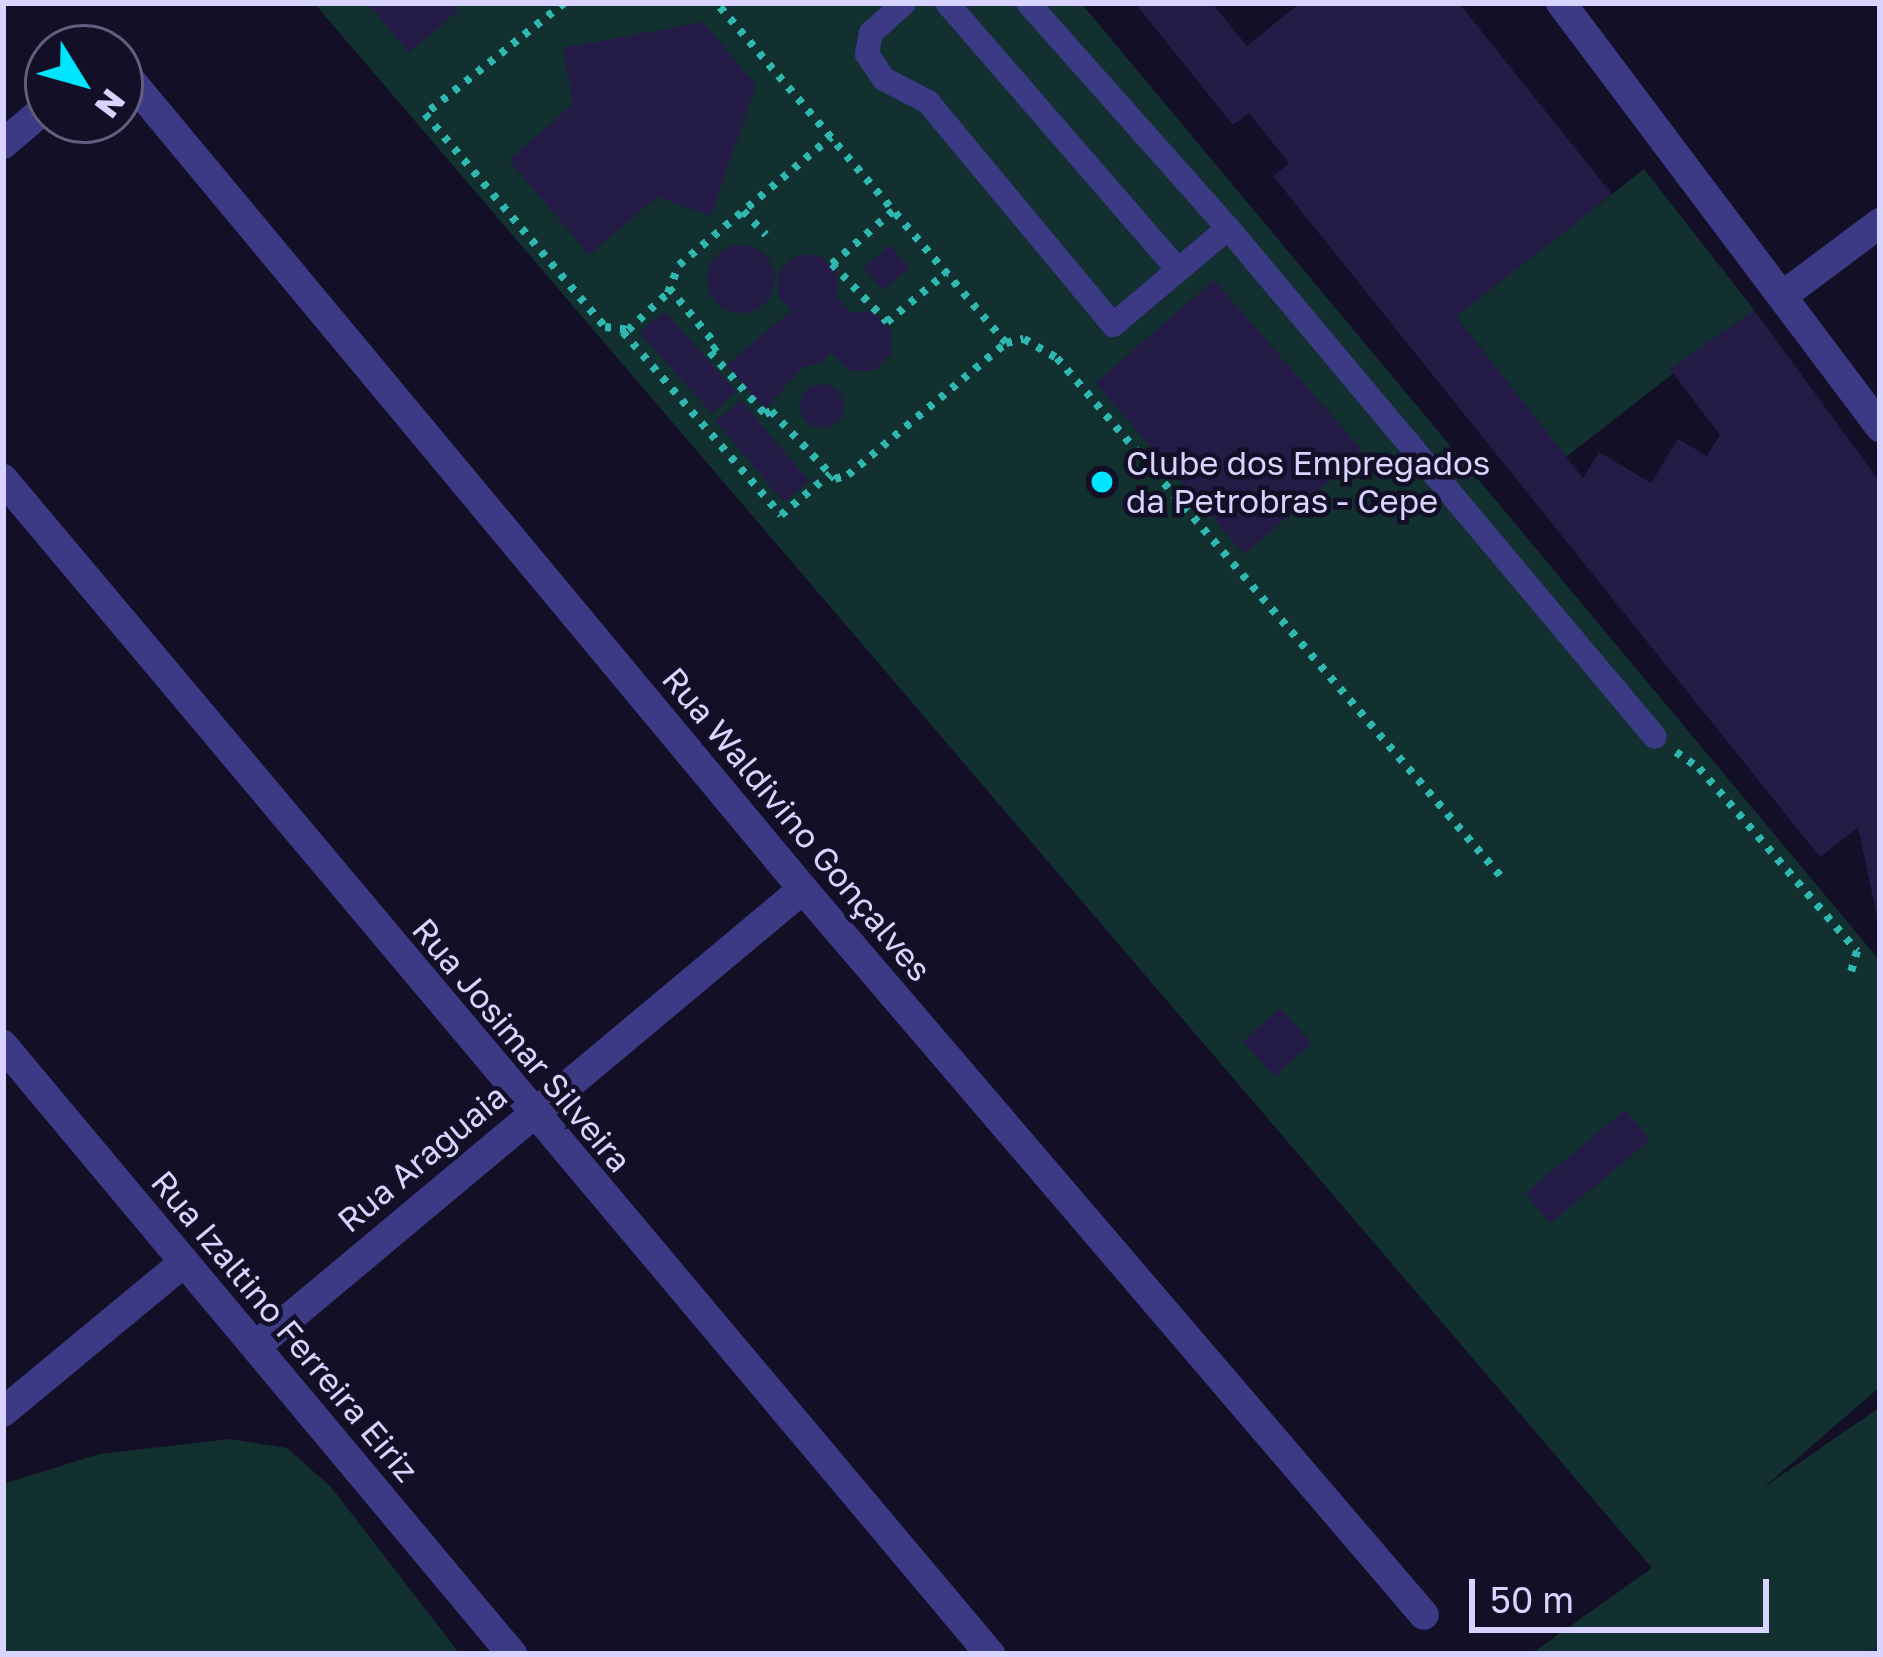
<!DOCTYPE html>
<meta charset="utf-8">
<style>
body{margin:0}
#map{position:relative;width:1883px;height:1657px;overflow:hidden;background:#130f26;font-family:"Golos Text",sans-serif}
div>[style]{position:absolute}
.green>*{inset:0;background:#12302f;transform-origin:0 0}
.stream>*{height:12px;margin:-6px;padding:0 6px;transform-origin:6px;border-radius:6px;background:#0c2248}
.building>*{inset:0;background:#241b47;transform-origin:0 0}
.round{border-radius:50%}
.path>*{height:8px;margin-top:-4px;transform-origin:0;background:repeating-linear-gradient(90deg,#2fb8b0 0 6px,transparent 0 15px)}
.service>*{height:24px;margin:-12px;padding:0 12px;transform-origin:12px;border-radius:12px;background:#3d3a85}
.minor>*{height:30px;margin:-15px;padding:0 15px;transform-origin:15px;border-radius:15px;background:#3d3a85}
.dots>*{width:33px;height:33px;translate:-50% -50%;box-sizing:border-box;border:6px solid #130f26;border-radius:50%}
span{translate:-50% -50%;white-space:nowrap;text-align:center;line-height:1.15;-webkit-text-stroke:9px #130f26;paint-order:stroke}
.poi-label{font-size:33px;color:#d9d4ff}
.left{translate:0 -50%;text-align:left}
.street-label{font-size:33px;color:#d9d4ff}
.frame{position:absolute;inset:0;border:6px solid #d9d4ff;pointer-events:none}
.north{position:absolute;left:24px;top:24px;width:120px;height:120px;box-sizing:border-box;background:#130f26;border:3px solid #625e7d;border-radius:50%;rotate:127deg;font-size:33px;font-weight:700;line-height:48px;text-align:center;color:#d9d4ff}
.north::after{content:'';display:block;margin:auto;width:42px;height:54px;background:#00e5ff;clip-path:polygon(50% 0,100% 100%,50% 72%,0 100%)}
.scale{position:absolute;left:1469px;top:1579px;width:300px;height:54px;box-sizing:border-box;border:6px solid #d9d4ff;border-top:0;padding-left:15px;font-size:36px;line-height:42px;white-space:nowrap;color:#d9d4ff;-webkit-text-stroke:9px #130f26;paint-order:stroke}
</style>
<div id="map">
<div class="green">
<div style="clip-path:polygon(314px 3px,1081px 3px,1880px 961px,1880px 1387px,1763px 1488px,1880px 1407px,1880px 1654px,1531px 1654px,1652px 1568px)"></div>
<div style="left:1644px;top:169px;width:179px;height:239px;rotate:52deg"></div>
<div style="clip-path:polygon(230px 1439px,287px 1448px,331px 1487px,460px 1654px,3px 1654px,3px 1484px,99px 1454px)"></div>
</div>
<div class="stream">
<div style="left:1875px;top:1654px;width:6px;rotate:-31deg"></div>
</div>
<div class="building">
<div style="clip-path:polygon(368px 3px,452px 3px,458px 11px,409px 53px)"></div>
<div style="clip-path:polygon(1135px 3px,1212px 3px,1247px 46px,1300px 3px,1459px 3px,1612px 194px,1456px 317px,1583px 478px,1599px 452px,1651px 483px,1678px 439px,1707px 456px,1720px 435px,1670px 369px,1754px 310px,1880px 482px,1880px 931px,1858px 827px,1820px 857px,1273px 176px,1289px 163px,1249px 113px,1233px 125px)"></div>
<div style="clip-path:polygon(703px 22px,756px 85px,711px 216px,657px 197px,589px 255px,509px 160px,573px 104px,563px 48px)"></div>
<div style="left:890px;top:245px;width:30px;height:35px;rotate:50deg"></div>
<div class="round" style="left:707px;top:245px;width:68px;height:68px"></div>
<div style="clip-path:polygon(796px 255px,820px 255px,837px 272px,837px 297px,850px 312px,874px 312px,891px 329px,891px 354px,873px 371px,849px 371px,831px 352px,820px 364px,803px 367px,765px 409px,726px 365px,792px 310px,778px 296px,779px 272px)"></div>
<div style="left:1214px;top:280px;width:227px;height:157px;rotate:49deg"></div>
<div style="left:664px;top:311px;width:108px;height:33px;rotate:48deg"></div>
<div class="round" style="left:800px;top:384px;width:44px;height:44px"></div>
<div style="left:741px;top:400px;width:106px;height:33px;rotate:50deg"></div>
<div style="left:1280px;top:1008px;width:47px;height:50px;rotate:48deg"></div>
<div style="left:1625px;top:1110px;width:39px;height:130px;rotate:50deg"></div>
</div>
<div class="path">
<div style="left:564px;top:3px;width:178px;rotate:141.4deg"></div>
<div style="left:425px;top:114px;width:279px;rotate:49.8deg"></div>
<div style="left:605px;top:327px;width:23px;rotate:7deg"></div>
<div style="left:628px;top:330px;width:54px;rotate:-42.8deg"></div>
<div style="left:668px;top:293px;width:30px;rotate:-69deg"></div>
<div style="left:679px;top:265px;width:199px;rotate:-40.1deg"></div>
<div style="left:743px;top:211px;width:33px;rotate:46deg"></div>
<div style="left:893px;top:211px;width:81px;rotate:139deg"></div>
<div style="left:832px;top:264px;width:80px;rotate:46.5deg"></div>
<div style="left:887px;top:322px;width:77px;rotate:-39.7deg"></div>
<div style="left:669px;top:288px;width:75px;rotate:50.4deg"></div>
<div style="left:717px;top:346px;width:9px;rotate:139deg"></div>
<div style="left:710px;top:352px;width:83px;rotate:48.4deg"></div>
<div style="left:765px;top:414px;width:7px;rotate:-27deg"></div>
<div style="left:771px;top:411px;width:93px;rotate:46.7deg"></div>
<div style="left:835px;top:479px;width:14px;rotate:-17deg"></div>
<div style="left:848px;top:475px;width:206px;rotate:-39.9deg"></div>
<div style="left:1006px;top:343px;width:446px;rotate:-130.4deg"></div>
<div style="left:623px;top:332px;width:242px;rotate:49.2deg"></div>
<div style="left:781px;top:515px;width:64px;rotate:-39.9deg"></div>
<div style="left:1006px;top:343px;width:18px;rotate:-13deg"></div>
<div style="left:1024px;top:339px;width:38px;rotate:30deg"></div>
<div style="left:1057px;top:358px;width:686px;rotate:49.43deg"></div>
<div style="left:1676px;top:752px;width:28px;rotate:35deg"></div>
<div style="left:1699px;top:768px;width:242px;rotate:49.2deg"></div>
<div style="left:1857px;top:951px;width:26px;rotate:106deg"></div>
</div>
<div class="service">
<div style="left:904px;top:3px;width:45px;rotate:137.7deg"></div>
<div style="left:871px;top:33px;width:21px;rotate:101deg"></div>
<div style="left:867px;top:54px;width:30px;rotate:56deg"></div>
<div style="left:884px;top:79px;width:50px;rotate:27.6deg"></div>
<div style="left:928px;top:102px;width:290px;rotate:50.3deg"></div>
<div style="left:1113px;top:325px;width:150px;rotate:-40.1deg"></div>
<div style="left:1228px;top:228px;width:301px;rotate:-131.6deg"></div>
<div style="left:947px;top:3px;width:353px;rotate:49.1deg"></div>
<div style="left:1228px;top:228px;width:664px;rotate:50.01deg"></div>
</div>
<div class="minor">
<div style="left:1561px;top:3px;width:531px;rotate:53.04deg"></div>
<div style="left:120px;top:80px;width:11px;rotate:5deg"></div>
<div style="left:131px;top:81px;width:1051px;rotate:50.25deg"></div>
<div style="left:803px;top:889px;width:955px;rotate:49.46deg"></div>
<div style="left:3px;top:144px;width:59px;rotate:-40.2deg"></div>
<div style="left:1785px;top:294px;width:119px;rotate:-36.8deg"></div>
<div style="left:3px;top:479px;width:1535px;rotate:49.97deg"></div>
<div style="left:3px;top:1045px;width:794px;rotate:50.11deg"></div>
<div style="left:256px;top:1346px;width:713px;rotate:-39.88deg"></div>
<div style="left:3px;top:1412px;width:235px;rotate:-39.6deg"></div>
</div>
<div class="dots">
<div style="left:1102px;top:482px;background:#00e5ff"></div>
</div>
<div class="poi-label">
<span class="left" style="left:1126px;top:482px">Clube dos Empregados<br>da Petrobras - Cepe</span>
</div>
<div class="street-label">
<span style="left:797px;top:824px;rotate:50deg">Rua Waldivino Gonçalves</span>
<span style="left:522px;top:1045px;rotate:50deg">Rua Josimar Silveira</span>
<span style="left:422px;top:1158px;rotate:-40deg">Rua Araguaia</span>
<span style="left:285px;top:1326px;rotate:50deg">Rua Izaltino Ferreira Eiriz</span>
</div>
<div class="frame"></div>
<div class="north">N</div>
<div class="scale">50 m</div>
</div>
